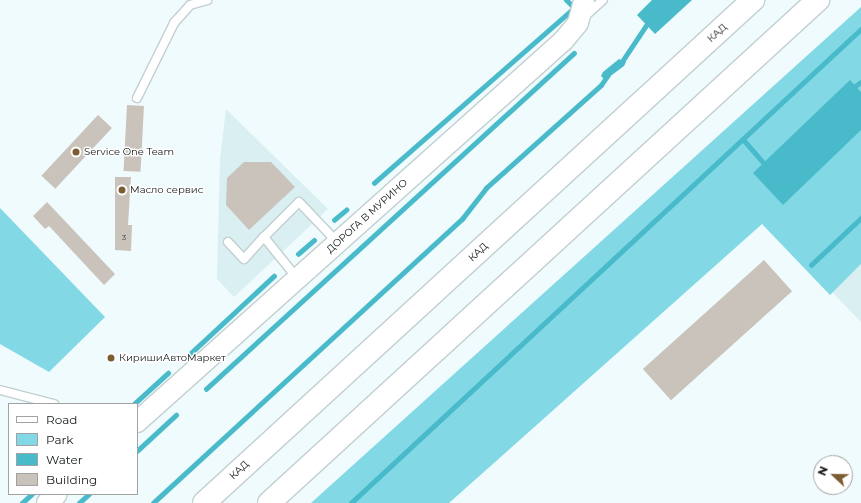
<!DOCTYPE html>
<meta charset="utf-8">
<style>
body{margin:0}
#map{position:relative;width:861px;height:503px;overflow:hidden;background:#effbfd;font-family:Montserrat,sans-serif}
div>[style]{position:absolute}
.built>*{inset:0;background:#d9eff2}
.green>*{inset:0;background:#82d8e5}
.water>*{inset:0;background:#48bac9}
.stream>*{height:4.5px;margin:-2.25px;padding:0 2.25px;transform-origin:2.25px;border-radius:2.25px;background:#48bac9}
.building>*{inset:0;background:#c9c3bb;transform-origin:0 0}
.roads{filter:drop-shadow(1px 0 #c3cfd1) drop-shadow(-1px 0 #c3cfd1) drop-shadow(0 1px #c3cfd1) drop-shadow(0 -1px #c3cfd1)}
.service>*{height:8px;margin:-4px;padding:0 4px;transform-origin:4px;border-radius:4px;background:#fff}
.tertiary>*{height:20px;margin:-10px;padding:0 10px;transform-origin:10px;border-radius:10px;background:#fff}
.motorway>*{height:22px;margin:-11px;padding:0 11px;transform-origin:11px;border-radius:11px;background:#fff}
.dots>*{width:11px;height:11px;translate:-50% -50%;box-sizing:border-box;border:2px solid #fff;border-radius:50%}
span{translate:-50% -50%;white-space:nowrap;text-align:center;line-height:1.15;-webkit-text-stroke:3px #fff;paint-order:stroke}
.number-label{font-size:8px;color:#414342}
.number-label span{-webkit-text-stroke-width:0}
.street-label{font-size:10px;color:#141819}
.poi-label{font-size:10px;color:#141819}
.left{translate:0 -50%;text-align:left}
.legend{position:absolute;left:8px;top:403px;width:130px;height:92px;box-sizing:border-box;background:#fff;border:1px solid #a1a3a3;margin:0;padding:5px 7px;list-style:none;font-size:12px;color:#141819}
.legend li{display:flex;align-items:center;gap:8px;height:20px}
.legend b{width:20px;border:1px solid #a1a3a3}
.north{position:absolute;left:813px;top:455px;width:40px;height:40px;box-sizing:border-box;background:#fff;border:1px solid #a1a3a3;border-radius:50%;rotate:292deg;font-size:11px;font-weight:700;line-height:16px;text-align:center;color:#141819}
.north::after{content:'';display:block;margin:auto;width:14px;height:18px;background:#7c5d32;clip-path:polygon(50% 0,100% 100%,50% 72%,0 100%)}
</style>
<div id="map">
<div class="built">
<div style="clip-path:polygon(226px 109px,328px 209px,234px 297px,217px 279px,220px 160px)"></div>
<div style="clip-path:polygon(861px 264px,861px 322px,832px 292px)"></div>
</div>
<div class="green">
<div style="clip-path:polygon(861px 7px,861px 264px,830px 295px,762px 224px,449px 503px,311px 503px)"></div>
<div style="clip-path:polygon(0 208px,105px 317px,49px 372px,0 344px)"></div>
</div>
<div class="water">
<div style="clip-path:polygon(652px 0,692px 0,655px 34px,637px 15px)"></div>
<div style="clip-path:polygon(619px 59px,626px 62px,624px 66px,605px 80px,601px 76px,603px 72px)"></div>
<div style="clip-path:polygon(850px 80px,861px 92px,861px 130px,783px 205px,753px 173px)"></div>
</div>
<div class="stream">
<div style="left:621px;top:63px;width:50px;rotate:-56.3deg"></div>
<div style="left:855px;top:86px;width:7px;rotate:-34deg"></div>
<div style="left:743px;top:139px;width:32px;rotate:49deg"></div>
<div style="left:374px;top:183px;width:266px;rotate:-41.2deg"></div>
<div style="left:574px;top:8px;width:11px;rotate:-135deg"></div>
<div style="left:334px;top:220px;width:16px;rotate:-40deg"></div>
<div style="left:298px;top:254px;width:21px;rotate:-41deg"></div>
<div style="left:811px;top:265px;width:69px;rotate:-43.2deg"></div>
<div style="left:191px;top:353px;width:113px;rotate:-42.9deg"></div>
<div style="left:206px;top:389px;width:498px;rotate:-42.4deg"></div>
<div style="left:134px;top:404px;width:46px;rotate:-42.4deg"></div>
<div style="left:137px;top:451px;width:53px;rotate:-42.7deg"></div>
<div style="left:22px;top:503px;width:13px;rotate:-42deg"></div>
<div style="left:79px;top:503px;width:13px;rotate:-42deg"></div>
<div style="left:153px;top:503px;width:420px;rotate:-42.6deg"></div>
<div style="left:462px;top:219px;width:39px;rotate:-52deg"></div>
<div style="left:486px;top:188px;width:154px;rotate:-41.8deg"></div>
<div style="left:601px;top:85px;width:12px;rotate:-55deg"></div>
<div style="left:351px;top:503px;width:696px;rotate:-42.9deg"></div>
</div>
<div class="building">
<div style="left:127px;top:105px;width:17px;height:66px;rotate:3deg"></div>
<div style="left:98px;top:115px;width:19px;height:83px;rotate:43deg"></div>
<div style="clip-path:polygon(244px 162px,271px 162px,295px 187px,249px 230px,226px 205px,227px 178px)"></div>
<div style="clip-path:polygon(115px 177px,131px 177px,128px 225px,132px 225px,131px 251px,115px 250px)"></div>
<div style="clip-path:polygon(47px 202px,115px 274px,104px 285px,49px 226px,45px 229px,33px 216px)"></div>
<div style="left:764px;top:260px;width:42px;height:163px;rotate:48deg"></div>
</div>
<div class="roads">
<div class="service">
<div style="left:584px;top:17px;width:25px;rotate:-42deg"></div>
<div style="left:137px;top:98px;width:84px;rotate:-63.7deg"></div>
<div style="left:174px;top:23px;width:24px;rotate:-48deg"></div>
<div style="left:190px;top:5px;width:18px;rotate:-16deg"></div>
<div style="left:228px;top:242px;width:23px;rotate:47deg"></div>
<div style="left:244px;top:259px;width:30px;rotate:-48deg"></div>
<div style="left:297px;top:278px;width:53px;rotate:-128.8deg"></div>
<div style="left:264px;top:237px;width:49px;rotate:-45deg"></div>
<div style="left:299px;top:202px;width:57px;rotate:46.4deg"></div>
<div style="left:0;top:390px;width:56px;rotate:14.5deg"></div>
</div>
<div class="tertiary">
<div style="left:137px;top:422px;width:572px;rotate:-41.81deg"></div>
<div style="left:563px;top:41px;width:23px;rotate:-50deg"></div>
<div style="left:578px;top:23px;width:24px;rotate:-75deg"></div>
<div style="left:47px;top:503px;width:13px;rotate:-42deg"></div>
</div>
<div class="motorway">
<div style="left:204px;top:503px;width:745px;rotate:-42.5deg"></div>
<div style="left:269px;top:503px;width:745px;rotate:-42.5deg"></div>
</div>
</div>
<div class="dots">
<div style="left:76px;top:152px;background:#7c5d32"></div>
<div style="left:122px;top:190px;background:#7c5d32"></div>
<div style="left:111px;top:358px;background:#7c5d32"></div>
</div>
<div class="number-label">
<span style="left:124px;top:238px">3</span>
</div>
<div class="street-label">
<span style="left:717px;top:33px;rotate:-42deg">КАД</span>
<span style="left:367px;top:216px;rotate:-42deg">ДОРОГА В МУРИНО</span>
<span style="left:478px;top:252px;rotate:-43deg">КАД</span>
<span style="left:239px;top:470px;rotate:-43deg">КАД</span>
</div>
<div class="poi-label">
<span class="left" style="left:84px;top:152px">Service One Team</span>
<span class="left" style="left:130px;top:190px">Масло сервис</span>
<span class="left" style="left:119px;top:358px">КиришиАвтоМаркет</span>
</div>
<ul class="legend">
<li><b style="height:5px;background:#fff"></b>Road</li>
<li><b style="height:11px;background:#82d8e5"></b>Park</li>
<li><b style="height:11px;background:#48bac9"></b>Water</li>
<li><b style="height:11px;background:#c9c3bb"></b>Building</li>
</ul>
<div class="north">N</div>
</div>
